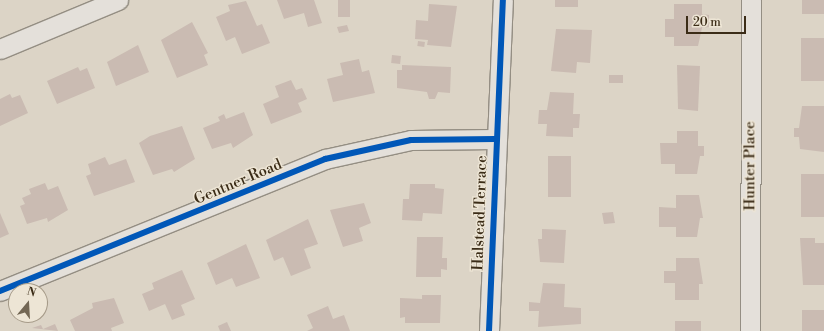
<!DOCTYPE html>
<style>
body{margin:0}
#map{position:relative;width:824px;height:331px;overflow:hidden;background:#dcd4c6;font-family:"Libre Bodoni",serif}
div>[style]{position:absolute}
.building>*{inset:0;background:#cabbb2;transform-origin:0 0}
.roads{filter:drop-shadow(1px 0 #948e83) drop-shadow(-1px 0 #948e83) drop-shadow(0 1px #948e83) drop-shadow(0 -1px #948e83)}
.street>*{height:19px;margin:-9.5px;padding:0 9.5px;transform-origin:9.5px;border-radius:9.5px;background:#e4e0da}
.cycleway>*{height:6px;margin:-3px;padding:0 3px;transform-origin:3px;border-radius:3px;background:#0057b8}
span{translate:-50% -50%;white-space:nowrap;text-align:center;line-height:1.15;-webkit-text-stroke:3px #ede5d5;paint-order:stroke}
.street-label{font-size:15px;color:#3b2c17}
.north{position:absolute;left:8px;top:283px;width:40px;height:40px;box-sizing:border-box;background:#ede5d5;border:1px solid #a69b89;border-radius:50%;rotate:18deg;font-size:11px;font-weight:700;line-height:16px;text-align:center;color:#3b2c17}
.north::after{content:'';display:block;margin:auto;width:14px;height:18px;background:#736754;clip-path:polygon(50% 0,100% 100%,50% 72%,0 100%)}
.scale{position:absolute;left:686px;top:16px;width:60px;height:18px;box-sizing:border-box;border:2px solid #3b2c17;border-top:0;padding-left:5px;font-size:12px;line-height:14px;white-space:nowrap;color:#3b2c17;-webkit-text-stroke:3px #ede5d5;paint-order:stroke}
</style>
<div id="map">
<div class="building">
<div style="clip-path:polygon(277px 0,314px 0,322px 23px,308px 27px,304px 13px,284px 19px)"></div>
<div style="left:338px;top:0;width:12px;height:17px"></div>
<div style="left:555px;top:0;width:23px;height:7px"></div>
<div style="left:802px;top:0;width:22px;height:14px"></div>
<div style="clip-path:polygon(246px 1px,257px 26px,262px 24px,270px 43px,242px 54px,235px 37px,226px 41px,216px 17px,230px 11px,228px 5px)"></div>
<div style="clip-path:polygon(429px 4px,457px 6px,451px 47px,427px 45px,428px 40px,415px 39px,416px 20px,428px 21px)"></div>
<div style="clip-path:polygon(674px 4px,702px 4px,702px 14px,709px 15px,709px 27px,702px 28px,698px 46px,674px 46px,674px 37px,665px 37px,665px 19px,674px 19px)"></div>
<div style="clip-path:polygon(192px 22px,208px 53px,204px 55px,208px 65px,177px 78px,161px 40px)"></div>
<div style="clip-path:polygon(347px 25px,349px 31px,339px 33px,337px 27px)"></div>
<div style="clip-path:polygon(556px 29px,592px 30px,590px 63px,577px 62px,576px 73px,551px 71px)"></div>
<div style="left:801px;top:38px;width:23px;height:43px"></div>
<div style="left:418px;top:41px;width:7px;height:5px;rotate:8deg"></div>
<div style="clip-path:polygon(138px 45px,149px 72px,116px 86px,107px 62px)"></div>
<div style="left:392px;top:55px;width:9px;height:8px;rotate:6deg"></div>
<div style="clip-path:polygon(359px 59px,362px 72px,369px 70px,375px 93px,333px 102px,327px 79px,343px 75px,340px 63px)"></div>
<div style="clip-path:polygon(402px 65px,451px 67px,450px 93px,438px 92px,435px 99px,429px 99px,427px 92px,397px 88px,397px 70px,402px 70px)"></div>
<div style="clip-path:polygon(677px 65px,700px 66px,698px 111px,678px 109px)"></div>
<div style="clip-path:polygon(78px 67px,80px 71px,87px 68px,95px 88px,57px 104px,47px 81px)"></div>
<div style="left:609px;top:75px;width:14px;height:8px"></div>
<div style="clip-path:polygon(291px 80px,296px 90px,302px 88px,307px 99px,298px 103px,302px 112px,271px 124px,263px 104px,279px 97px,275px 86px)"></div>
<div style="clip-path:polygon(550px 92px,574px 93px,573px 114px,580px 114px,579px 128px,573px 128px,573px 137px,546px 136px,547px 124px,538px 124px,539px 110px,547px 110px)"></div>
<div style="clip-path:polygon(10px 94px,12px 98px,20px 95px,28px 113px,0 126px,0 99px)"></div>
<div style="clip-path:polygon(802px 106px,824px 106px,824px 152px,800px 149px,799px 137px,794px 137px,794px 128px,799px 128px)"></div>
<div style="clip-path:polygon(244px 112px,253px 135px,233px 148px,231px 143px,212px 149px,203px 128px,220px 121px,218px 117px,224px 114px,226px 119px)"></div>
<div style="clip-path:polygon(182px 126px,195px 159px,174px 172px,172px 169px,153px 175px,139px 143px,150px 136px)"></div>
<div style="clip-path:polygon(677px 131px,698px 131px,698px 146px,704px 146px,704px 156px,700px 156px,697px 174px,675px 174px,675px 164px,661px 164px,660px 143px,677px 143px)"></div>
<div style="left:548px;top:156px;width:23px;height:41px"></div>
<div style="clip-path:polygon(105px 157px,109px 165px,126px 159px,135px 182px,94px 196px,86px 176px,91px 174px,88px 164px)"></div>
<div style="left:801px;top:174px;width:23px;height:43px"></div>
<div style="clip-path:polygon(45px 183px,48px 190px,58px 186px,68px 210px,48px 222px,47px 218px,27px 224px,20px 206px,25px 204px,22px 198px,31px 194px,29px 189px)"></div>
<div style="clip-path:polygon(410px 184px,435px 184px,435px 188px,444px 189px,442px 214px,423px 213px,422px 221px,402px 220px,403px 199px,409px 199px)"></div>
<div style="clip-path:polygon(676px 195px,699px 195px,703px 218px,700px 218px,697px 237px,676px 237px,676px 227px,659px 227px,659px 207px,676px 208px)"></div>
<div style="clip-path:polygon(364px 203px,371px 223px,359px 228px,363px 241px,343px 247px,330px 210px)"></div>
<div style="clip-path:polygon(613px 212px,615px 223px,604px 224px,602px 213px)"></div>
<div style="clip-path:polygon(0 213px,9px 234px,0 238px)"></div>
<div style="clip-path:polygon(308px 219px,318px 244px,304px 249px,311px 268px,291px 276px,283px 257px,274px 261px,266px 240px)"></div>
<div style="clip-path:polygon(542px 229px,566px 230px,564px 263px,540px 262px,538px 239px,542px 239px)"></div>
<div style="clip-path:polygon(417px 237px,443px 237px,442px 258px,447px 258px,447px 270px,441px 269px,441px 277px,416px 277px)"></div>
<div style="clip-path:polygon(800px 238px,815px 238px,815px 243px,824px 243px,824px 285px,803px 285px)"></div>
<div style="clip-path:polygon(246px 244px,260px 278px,236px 287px,232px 278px,216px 285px,207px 263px)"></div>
<div style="clip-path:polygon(676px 258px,699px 258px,703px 284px,699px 284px,699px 300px,675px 300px,675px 283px,664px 283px,664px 271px,676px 271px)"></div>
<div style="clip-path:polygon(182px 270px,195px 299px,181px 305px,185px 315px,172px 320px,165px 304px,149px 311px,142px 294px,154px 289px,152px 283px)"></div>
<div style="clip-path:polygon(543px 283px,565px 284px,564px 307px,581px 308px,581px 324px,538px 327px,539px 311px,529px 311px,529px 302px,540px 303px)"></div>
<div style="clip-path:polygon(422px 295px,441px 295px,440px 323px,405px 323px,405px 317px,400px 318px,400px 298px,422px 299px)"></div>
<div style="clip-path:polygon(114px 298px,124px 323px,111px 328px,112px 331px,75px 331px,70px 320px,93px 308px,92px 303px)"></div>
<div style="clip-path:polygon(328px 306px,333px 319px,344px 315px,350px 331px,307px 331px,313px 328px,307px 315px)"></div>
<div style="left:802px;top:310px;width:22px;height:21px"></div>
<div style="left:675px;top:321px;width:26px;height:10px"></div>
<div style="clip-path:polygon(227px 322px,231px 331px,220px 331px,218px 326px)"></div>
<div style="clip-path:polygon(55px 324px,58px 331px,32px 328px,41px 325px,43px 329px)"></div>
</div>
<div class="roads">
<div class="street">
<div style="left:0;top:49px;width:128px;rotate:-22.6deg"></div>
<div style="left:0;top:291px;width:351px;rotate:-22.1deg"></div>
<div style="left:325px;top:159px;width:88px;rotate:-12.5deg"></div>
<div style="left:411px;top:140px;width:84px;rotate:-0.7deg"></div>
<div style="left:489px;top:331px;width:331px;rotate:-87.6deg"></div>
<div style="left:750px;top:331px;width:331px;rotate:-89.8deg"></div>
</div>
</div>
<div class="cycleway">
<div style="left:0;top:291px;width:351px;rotate:-22.1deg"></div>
<div style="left:325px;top:159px;width:88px;rotate:-12.5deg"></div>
<div style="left:411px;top:140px;width:84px;rotate:-0.7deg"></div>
<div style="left:489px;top:331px;width:331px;rotate:-87.6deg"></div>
</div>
<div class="street-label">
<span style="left:750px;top:166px;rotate:-90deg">Hunter Place</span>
<span style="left:238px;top:182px;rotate:-23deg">Gentner Road</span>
<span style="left:480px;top:213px;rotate:-88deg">Halstead Terrace</span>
</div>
<div class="north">N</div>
<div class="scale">20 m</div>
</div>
